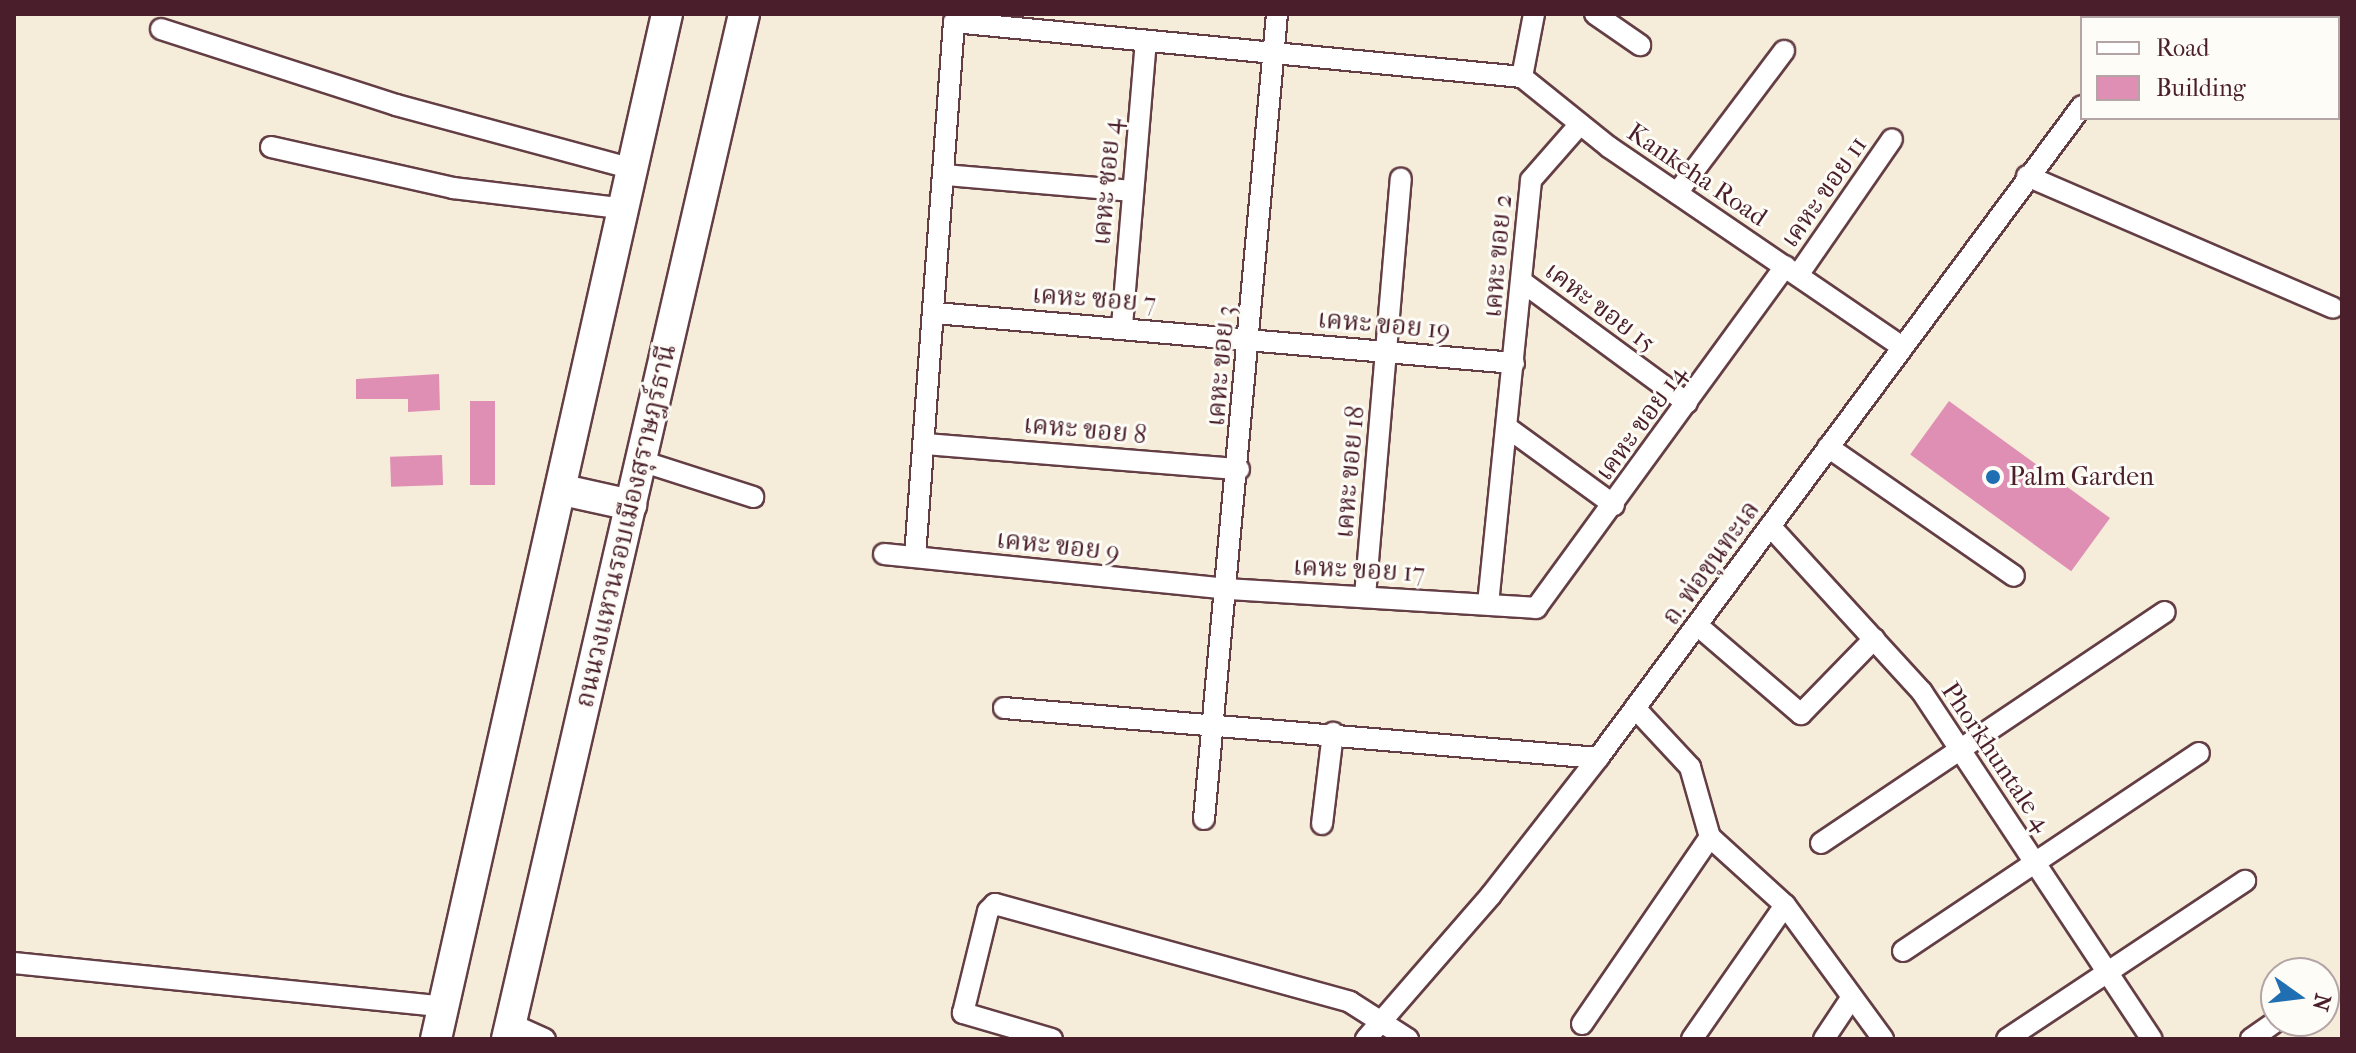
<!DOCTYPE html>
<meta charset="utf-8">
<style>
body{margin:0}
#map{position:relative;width:2356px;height:1053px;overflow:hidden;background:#f5edda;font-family:"IM FELL French Canon","Noto Serif Thai",serif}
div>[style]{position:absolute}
.building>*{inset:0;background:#e08fb4;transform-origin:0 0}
.roads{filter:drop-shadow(2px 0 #643e45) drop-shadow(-2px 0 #643e45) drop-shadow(0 2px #643e45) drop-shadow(0 -2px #643e45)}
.minor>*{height:20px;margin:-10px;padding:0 10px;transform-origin:10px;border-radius:10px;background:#fff}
.highway>*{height:30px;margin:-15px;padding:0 15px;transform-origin:15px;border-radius:15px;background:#fff}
.dots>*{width:22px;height:22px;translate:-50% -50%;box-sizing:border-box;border:4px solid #fdfcf7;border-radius:50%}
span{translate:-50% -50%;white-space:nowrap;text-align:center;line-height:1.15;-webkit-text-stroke:6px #fdfcf7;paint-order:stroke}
.street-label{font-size:26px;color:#4a1f2b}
.poi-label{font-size:26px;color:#4a1f2b}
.left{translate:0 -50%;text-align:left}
.frame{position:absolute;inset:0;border:16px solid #4a1f2b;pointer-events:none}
.legend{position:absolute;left:2080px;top:16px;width:260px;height:104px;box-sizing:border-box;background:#fdfcf7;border:2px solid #b5a4a5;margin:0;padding:10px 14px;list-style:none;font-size:24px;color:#4a1f2b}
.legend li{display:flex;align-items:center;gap:16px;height:40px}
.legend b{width:40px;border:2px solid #b5a4a5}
.north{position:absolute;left:2260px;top:957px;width:80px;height:80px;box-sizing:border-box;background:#fdfcf7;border:2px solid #b5a4a5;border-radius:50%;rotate:104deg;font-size:22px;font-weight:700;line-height:32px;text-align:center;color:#4a1f2b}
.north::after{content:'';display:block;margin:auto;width:28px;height:36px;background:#1f6fb2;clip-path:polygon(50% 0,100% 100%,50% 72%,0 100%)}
</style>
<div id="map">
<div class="building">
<div style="clip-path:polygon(439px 374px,440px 410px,408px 412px,408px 399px,356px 399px,356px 379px)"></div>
<div style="left:470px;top:401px;width:25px;height:84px"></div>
<div style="left:1949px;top:401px;width:199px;height:66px;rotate:36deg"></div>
<div style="left:442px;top:455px;width:30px;height:52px;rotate:88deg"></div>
</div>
<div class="roads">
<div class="minor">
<div style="left:1595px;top:14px;width:55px;rotate:34.6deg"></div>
<div style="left:2155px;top:18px;width:6px;rotate:-45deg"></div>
<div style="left:161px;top:29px;width:247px;rotate:17.9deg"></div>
<div style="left:396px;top:105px;width:246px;rotate:15.1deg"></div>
<div style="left:1522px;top:77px;width:64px;rotate:-79.2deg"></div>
<div style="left:271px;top:147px;width:187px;rotate:12.7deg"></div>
<div style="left:453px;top:188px;width:174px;rotate:6.9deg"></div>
<div style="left:945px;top:175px;width:187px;rotate:4.9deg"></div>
<div style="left:2027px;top:176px;width:333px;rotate:23.3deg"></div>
<div style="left:1677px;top:193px;width:178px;rotate:-53deg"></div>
<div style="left:1798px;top:275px;width:165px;rotate:-55.3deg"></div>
<div style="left:1521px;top:281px;width:206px;rotate:36.3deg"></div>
<div style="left:935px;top:313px;width:581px;rotate:4.94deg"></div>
<div style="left:1122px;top:326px;width:285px;rotate:-85.2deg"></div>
<div style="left:1508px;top:428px;width:131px;rotate:36deg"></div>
<div style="left:926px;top:444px;width:314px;rotate:4.6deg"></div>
<div style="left:1828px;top:447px;width:226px;rotate:34.7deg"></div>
<div style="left:641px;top:461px;width:118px;rotate:17.8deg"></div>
<div style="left:1770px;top:526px;width:225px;rotate:47.5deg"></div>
<div style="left:1922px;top:692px;width:416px;rotate:56.5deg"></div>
<div style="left:884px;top:554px;width:345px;rotate:5.8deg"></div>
<div style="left:1227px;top:589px;width:310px;rotate:3.5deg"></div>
<div style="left:1536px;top:608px;width:423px;rotate:-53.9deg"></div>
<div style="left:915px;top:557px;width:536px;rotate:-85.83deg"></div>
<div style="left:954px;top:22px;width:571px;rotate:5.53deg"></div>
<div style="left:1522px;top:77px;width:112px;rotate:38.8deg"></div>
<div style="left:1609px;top:147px;width:353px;rotate:34.3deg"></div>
<div style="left:1365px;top:596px;width:419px;rotate:-85.1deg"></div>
<div style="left:1488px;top:604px;width:426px;rotate:-84.2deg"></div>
<div style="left:1531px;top:180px;width:74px;rotate:-48.8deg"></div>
<div style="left:1697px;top:625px;width:137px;rotate:40.6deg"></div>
<div style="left:1801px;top:714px;width:105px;rotate:-45.8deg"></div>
<div style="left:1004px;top:708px;width:596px;rotate:4.81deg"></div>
<div style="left:1635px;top:708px;width:81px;rotate:47deg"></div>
<div style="left:1690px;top:767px;width:73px;rotate:74.1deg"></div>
<div style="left:1710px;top:837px;width:101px;rotate:42.2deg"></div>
<div style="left:1785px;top:905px;width:166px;rotate:53.8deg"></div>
<div style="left:1204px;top:819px;width:808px;rotate:-84.82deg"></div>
<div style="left:1322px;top:824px;width:92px;rotate:-83.1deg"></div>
<div style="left:1821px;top:843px;width:414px;rotate:-33.9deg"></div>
<div style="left:1903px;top:951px;width:356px;rotate:-33.8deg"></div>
<div style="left:14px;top:963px;width:432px;rotate:5.8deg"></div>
<div style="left:511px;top:1024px;width:37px;rotate:24deg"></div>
<div style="left:1582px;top:1024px;width:227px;rotate:-55.6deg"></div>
<div style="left:1052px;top:1039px;width:93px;rotate:-163.7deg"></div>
<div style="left:963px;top:1013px;width:105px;rotate:-76.2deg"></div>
<div style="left:988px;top:911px;width:10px;rotate:-45deg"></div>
<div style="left:995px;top:904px;width:368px;rotate:15.4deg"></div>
<div style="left:1350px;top:1002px;width:69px;rotate:32.5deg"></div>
<div style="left:1366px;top:1039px;width:191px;rotate:-49deg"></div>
<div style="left:1491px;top:895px;width:174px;rotate:-52deg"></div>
<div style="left:1598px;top:758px;width:812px;rotate:-53.41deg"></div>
<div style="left:1692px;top:1039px;width:163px;rotate:-55.2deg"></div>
<div style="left:1824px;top:1039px;width:50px;rotate:-56.3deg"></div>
<div style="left:2007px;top:1039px;width:286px;rotate:-33.6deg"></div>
<div style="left:2251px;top:1039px;width:32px;rotate:-35deg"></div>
</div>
<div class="highway">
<div style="left:563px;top:490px;width:70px;rotate:12.4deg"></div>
<div style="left:436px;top:1039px;width:1051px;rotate:-77.3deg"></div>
<div style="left:507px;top:1039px;width:1052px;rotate:-76.98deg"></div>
</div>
</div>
<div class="dots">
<div style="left:1993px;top:477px;background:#1f6fb2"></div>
</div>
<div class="street-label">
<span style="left:1697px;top:175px;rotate:34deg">Kankeha Road</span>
<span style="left:1107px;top:182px;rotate:-85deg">เคหะ ซอย 4</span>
<span style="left:1824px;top:192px;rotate:-55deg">เคหะ ขอย 11</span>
<span style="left:1498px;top:256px;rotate:-85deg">เคหะ ขอย 2</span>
<span style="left:1094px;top:299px;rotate:4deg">เคหะ ซอย 7</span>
<span style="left:1600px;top:307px;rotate:37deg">เคหะ ขอย 15</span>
<span style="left:1384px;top:325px;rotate:5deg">เคหะ ขอย 19</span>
<span style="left:1221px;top:366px;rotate:-85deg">เคหะ ขอย 3</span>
<span style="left:1641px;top:423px;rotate:-54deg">เคหะ ขอย 14</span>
<span style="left:1085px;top:430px;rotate:5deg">เคหะ ขอย 8</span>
<span style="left:1350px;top:472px;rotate:-85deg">เคหะ ขอย 18</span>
<span style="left:626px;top:526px;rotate:-77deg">ถนนวงแหวนรอบเมืองสุราษฎร์ธานี</span>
<span style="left:1058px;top:546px;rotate:6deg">เคหะ ขอย 9</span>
<span style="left:1711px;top:563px;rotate:-54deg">ถ. พ่อขุนทะเล</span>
<span style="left:1359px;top:570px;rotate:3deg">เคหะ ขอย 17</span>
<span style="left:1996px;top:757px;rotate:56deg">Phorkhuntale 4</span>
</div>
<div class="poi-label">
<span class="left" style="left:2009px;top:477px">Palm Garden</span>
</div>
<div class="frame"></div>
<ul class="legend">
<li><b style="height:10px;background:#fff"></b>Road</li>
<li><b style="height:22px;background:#e08fb4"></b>Building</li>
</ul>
<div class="north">N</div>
</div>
